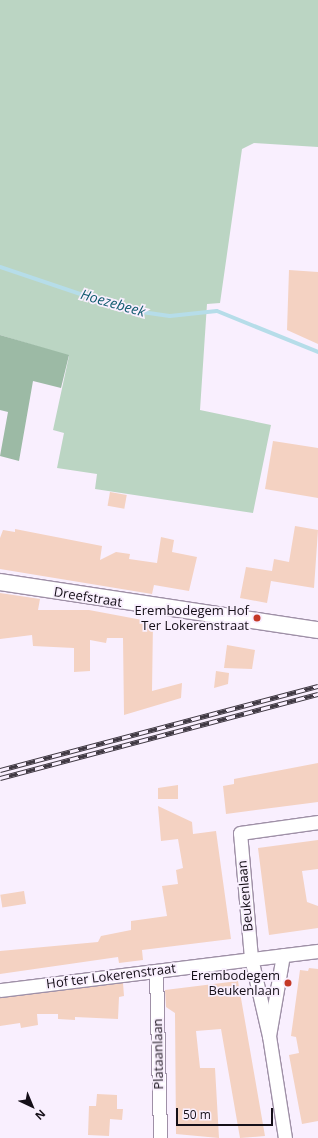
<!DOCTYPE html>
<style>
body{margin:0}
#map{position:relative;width:318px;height:1138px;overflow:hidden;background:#f9effe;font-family:"Open Sans",sans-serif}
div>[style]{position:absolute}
.green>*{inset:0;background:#bbd5c3}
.forest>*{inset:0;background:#9cbaa5}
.stream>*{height:4px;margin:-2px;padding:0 2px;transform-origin:2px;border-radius:2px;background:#b6dde9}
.building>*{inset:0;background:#f4d2c2;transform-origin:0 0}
.roads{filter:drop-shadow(1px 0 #9f90a7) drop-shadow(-1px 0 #9f90a7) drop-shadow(0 1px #9f90a7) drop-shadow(0 -1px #9f90a7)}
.minor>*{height:13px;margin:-6.5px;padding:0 6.5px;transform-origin:6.5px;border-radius:6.5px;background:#fff}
.tertiary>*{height:16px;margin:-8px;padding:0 8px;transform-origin:8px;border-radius:8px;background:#fff}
.rail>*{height:4.5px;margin-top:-2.25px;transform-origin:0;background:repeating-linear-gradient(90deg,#f9effe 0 9px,#403943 0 18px);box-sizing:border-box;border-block:1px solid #403943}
.dots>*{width:11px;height:11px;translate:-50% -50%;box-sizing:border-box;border:2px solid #f9effe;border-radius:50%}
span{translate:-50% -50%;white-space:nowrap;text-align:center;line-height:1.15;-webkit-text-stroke:3.5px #f9effe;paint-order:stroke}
.street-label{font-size:13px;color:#150f18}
.poi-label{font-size:13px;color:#150f18}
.right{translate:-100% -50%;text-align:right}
.water-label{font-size:14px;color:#115c6f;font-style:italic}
.north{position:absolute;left:12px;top:1086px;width:40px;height:40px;-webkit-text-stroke:3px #f9effe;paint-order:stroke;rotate:136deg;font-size:11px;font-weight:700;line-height:16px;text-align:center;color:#150f18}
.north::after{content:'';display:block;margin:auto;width:14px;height:18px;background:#150f18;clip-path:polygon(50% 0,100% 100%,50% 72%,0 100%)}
.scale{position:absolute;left:176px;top:1108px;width:97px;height:18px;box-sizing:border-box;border:2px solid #150f18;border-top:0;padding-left:5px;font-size:12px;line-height:14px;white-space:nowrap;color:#150f18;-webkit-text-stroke:3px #f9effe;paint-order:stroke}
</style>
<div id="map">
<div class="green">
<div style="clip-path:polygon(0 0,318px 0,318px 147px,254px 143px,242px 149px,220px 303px,207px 304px,200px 410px,271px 425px,253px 513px,95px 489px,97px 474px,57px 468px,64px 433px,53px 430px,69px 356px,0 335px)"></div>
</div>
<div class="forest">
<div style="clip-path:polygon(0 335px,69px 355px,61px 388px,33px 381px,19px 461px,0 456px,8px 412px,0 410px)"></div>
</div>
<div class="stream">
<div style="left:0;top:267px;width:135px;rotate:18.6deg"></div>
<div style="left:128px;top:310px;width:42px;rotate:8.1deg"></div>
<div style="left:170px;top:316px;width:47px;rotate:-6.1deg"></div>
<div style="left:217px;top:311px;width:109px;rotate:22.1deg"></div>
</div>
<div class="building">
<div style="clip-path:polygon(289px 270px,318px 272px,318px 344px,287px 330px)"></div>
<div style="clip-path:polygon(273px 441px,318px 448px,318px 498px,265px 489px)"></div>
<div style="left:110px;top:492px;width:17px;height:14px;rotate:10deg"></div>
<div style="clip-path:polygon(295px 526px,318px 530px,314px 588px,271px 581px,267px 603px,240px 598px,246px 567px,272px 571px,274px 559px,289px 562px)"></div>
<div style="clip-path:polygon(15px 529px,102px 546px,100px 560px,116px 552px,130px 554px,129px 559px,157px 563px,161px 537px,174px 540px,172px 552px,197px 557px,189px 591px,154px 585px,152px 594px,0 569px,0 538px,3px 530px,15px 532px)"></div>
<div style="clip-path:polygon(0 593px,40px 599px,38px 610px,89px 610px,153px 622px,152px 691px,182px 683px,181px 698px,124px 715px,123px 638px,107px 638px,106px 643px,90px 640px,90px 671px,74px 672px,74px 648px,33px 646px,32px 635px,0 639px)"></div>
<div style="clip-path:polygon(227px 645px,255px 650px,252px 669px,224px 668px)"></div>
<div style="clip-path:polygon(216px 671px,229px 673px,228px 684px,214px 688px)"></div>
<div style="clip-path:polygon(318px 763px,318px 802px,226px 814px,223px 786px,234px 784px,234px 779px)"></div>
<div style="clip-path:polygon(178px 785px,178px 799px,158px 799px,158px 788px)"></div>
<div style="clip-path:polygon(158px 806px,192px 822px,193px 834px,216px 831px,231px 939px,142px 950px,143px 960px,119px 963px,118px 957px,0 974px,0 951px,98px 942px,101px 936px,131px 930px,131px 921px,167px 916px,162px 886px,178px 884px,176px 870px,183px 868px,178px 839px,161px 841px)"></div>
<div style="clip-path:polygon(318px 840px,318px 869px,302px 871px,307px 902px,318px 906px,318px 928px,269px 935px,258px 848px)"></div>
<div style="left:24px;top:891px;width:13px;height:24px;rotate:81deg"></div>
<div style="clip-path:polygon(309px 968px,318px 969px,318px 1121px,302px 1124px,289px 1055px,299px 1053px,296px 1037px,291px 1036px,300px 970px,308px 971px)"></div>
<div style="clip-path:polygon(238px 981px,265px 1136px,240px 1138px,221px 1029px,196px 1031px,200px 1068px,215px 1068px,219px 1138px,176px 1134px,175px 1013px,166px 1007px,165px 990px)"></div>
<div style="clip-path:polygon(123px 983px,124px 996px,119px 997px,118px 1019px,75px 1017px,75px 1020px,58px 1019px,58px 1014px,37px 1014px,38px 1025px,21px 1028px,20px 1023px,0 1026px,0 998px)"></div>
<div style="clip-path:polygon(97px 1094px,117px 1095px,117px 1109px,123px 1109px,122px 1120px,110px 1119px,109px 1136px,88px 1135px,89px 1106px,96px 1106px)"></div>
</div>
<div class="roads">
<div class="minor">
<div style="left:156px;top:971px;width:167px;rotate:88.6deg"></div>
<div style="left:0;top:990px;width:320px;rotate:-7deg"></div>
<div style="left:269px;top:1036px;width:82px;rotate:-80.2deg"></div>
<div style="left:285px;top:1138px;width:103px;rotate:-98.9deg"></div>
<div style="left:269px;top:1036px;width:80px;rotate:-103deg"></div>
<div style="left:251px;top:958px;width:125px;rotate:-95deg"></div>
<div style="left:240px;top:833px;width:79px;rotate:-8deg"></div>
</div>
<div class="tertiary">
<div style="left:0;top:582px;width:322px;rotate:8.6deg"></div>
</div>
</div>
<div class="rail">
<div style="left:0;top:770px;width:329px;rotate:-14.8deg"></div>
<div style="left:0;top:778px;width:329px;rotate:-14.8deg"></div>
</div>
<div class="dots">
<div style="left:257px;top:618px;background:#c43827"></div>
<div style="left:288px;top:983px;background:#c43827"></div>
</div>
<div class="street-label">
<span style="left:88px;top:597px;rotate:9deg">Dreefstraat</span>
<span style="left:245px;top:896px;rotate:-95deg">Beukenlaan</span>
<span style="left:111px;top:976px;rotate:-7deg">Hof ter Lokerenstraat</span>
<span style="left:158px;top:1054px;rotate:-91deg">Plataanlaan</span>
</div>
<div class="poi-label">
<span class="right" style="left:249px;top:618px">Erembodegem Hof<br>Ter Lokerenstraat</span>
<span class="right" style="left:280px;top:983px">Erembodegem<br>Beukenlaan</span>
</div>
<div class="water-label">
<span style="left:113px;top:303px;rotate:16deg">Hoezebeek</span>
</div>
<div class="north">N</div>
<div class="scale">50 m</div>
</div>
